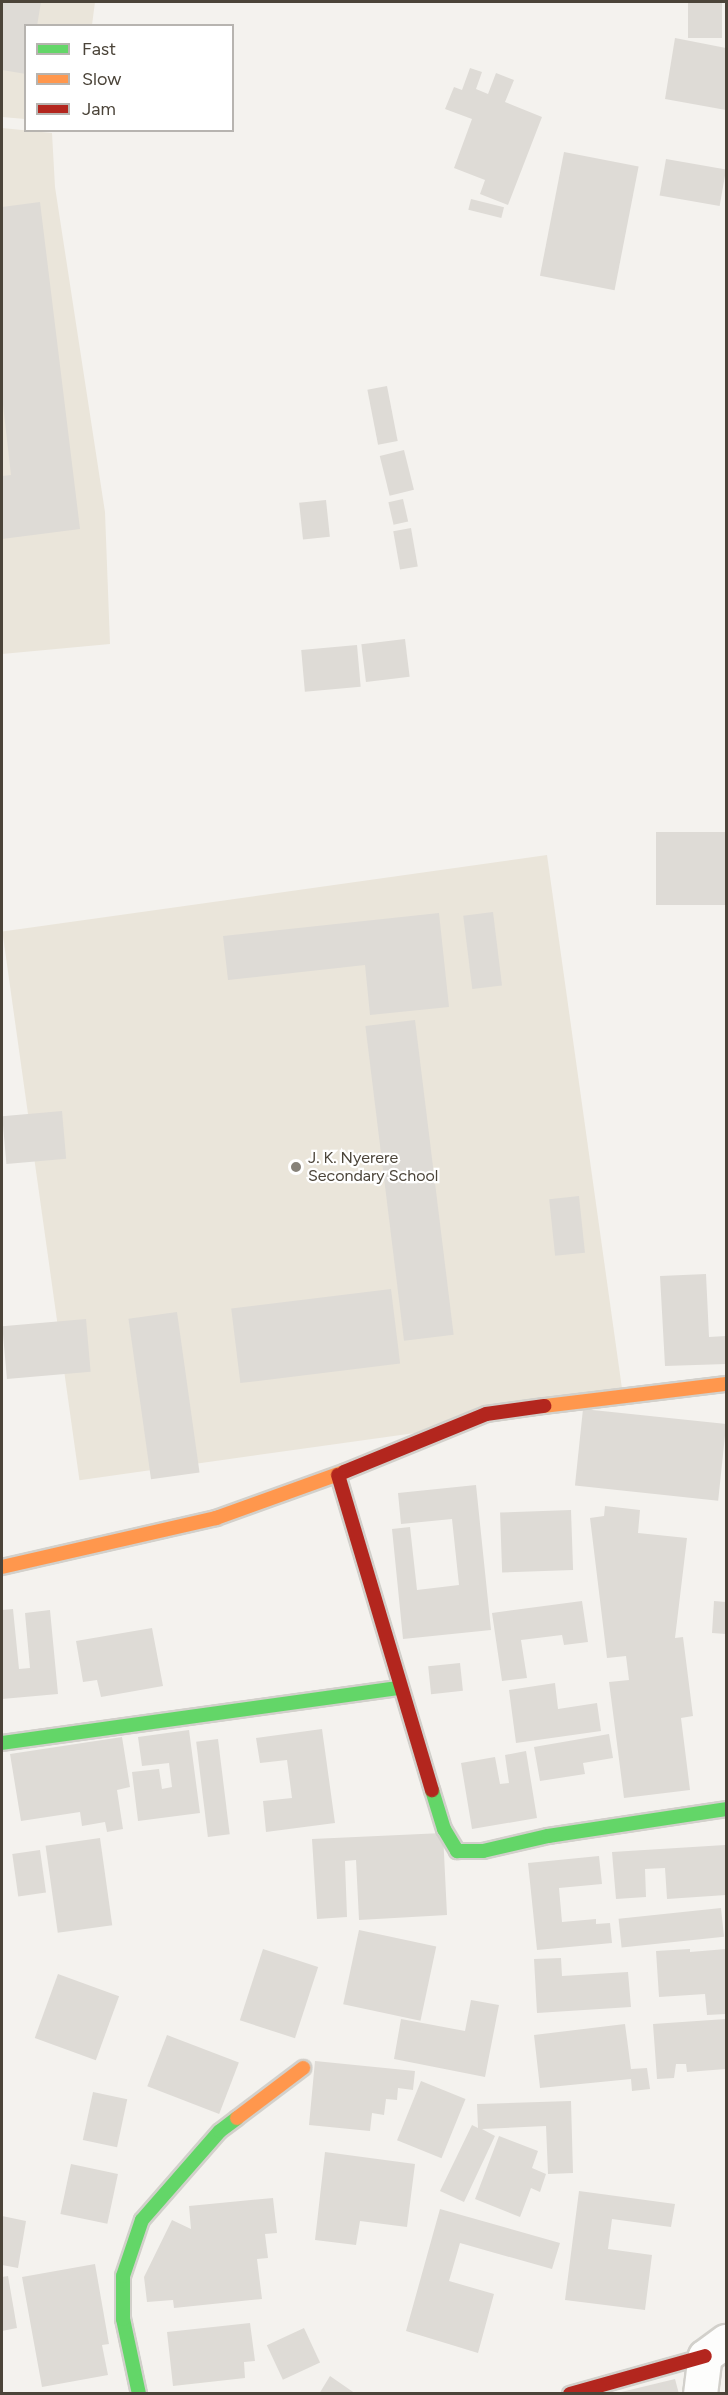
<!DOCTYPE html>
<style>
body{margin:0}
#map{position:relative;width:728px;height:2395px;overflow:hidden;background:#f4f2ee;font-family:Figtree,sans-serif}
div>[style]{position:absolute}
.education>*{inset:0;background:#eae5da;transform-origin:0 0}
.building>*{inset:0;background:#dedbd6;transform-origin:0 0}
.roads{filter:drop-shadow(2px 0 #d2d0cb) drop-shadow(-2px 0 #d2d0cb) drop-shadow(0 2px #d2d0cb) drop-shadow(0 -2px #d2d0cb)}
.street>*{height:33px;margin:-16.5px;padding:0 16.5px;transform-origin:16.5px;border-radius:16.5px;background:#fdfdfc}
.fast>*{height:14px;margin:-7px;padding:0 7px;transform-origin:7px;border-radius:7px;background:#63d668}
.slow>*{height:14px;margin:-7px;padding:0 7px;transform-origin:7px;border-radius:7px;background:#ff974d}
.jam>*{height:14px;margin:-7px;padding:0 7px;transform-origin:7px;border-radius:7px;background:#b3261e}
.dots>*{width:16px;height:16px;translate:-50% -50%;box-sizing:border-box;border:3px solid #fff;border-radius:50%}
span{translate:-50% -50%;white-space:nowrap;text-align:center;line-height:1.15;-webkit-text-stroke:4.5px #fff;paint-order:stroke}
.poi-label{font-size:16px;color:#4b4439}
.left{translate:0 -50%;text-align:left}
.frame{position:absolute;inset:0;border:3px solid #4b4439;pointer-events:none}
.legend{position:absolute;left:24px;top:24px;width:210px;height:108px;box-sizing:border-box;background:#fff;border:2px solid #b7b4b0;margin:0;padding:8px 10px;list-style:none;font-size:18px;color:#4b4439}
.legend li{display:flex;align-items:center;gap:12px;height:30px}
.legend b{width:30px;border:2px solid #b7b4b0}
</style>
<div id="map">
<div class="education">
<div style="clip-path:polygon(2px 2px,95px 2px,92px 25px,26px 26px,25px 119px,2px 117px)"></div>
<div style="clip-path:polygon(2px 128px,52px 133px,55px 187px,105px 512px,110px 644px,2px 654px)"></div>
<div style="left:547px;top:855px;width:554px;height:550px;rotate:82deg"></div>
</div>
<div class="building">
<div style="clip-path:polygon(2px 2px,41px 2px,37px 26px,26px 26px,26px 74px,2px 70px)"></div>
<div style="left:688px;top:2px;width:34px;height:36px"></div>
<div style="clip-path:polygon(675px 38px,726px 48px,726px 110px,665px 99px)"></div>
<div style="clip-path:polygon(470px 68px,482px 72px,476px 89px,488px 94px,496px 73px,514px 80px,505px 102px,542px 117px,508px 205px,480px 194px,485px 180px,454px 168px,472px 119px,445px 109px,454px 87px,462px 90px)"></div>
<div style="left:564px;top:152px;width:76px;height:126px;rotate:11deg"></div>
<div style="left:666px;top:159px;width:61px;height:37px;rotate:10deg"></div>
<div style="left:471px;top:199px;width:34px;height:11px;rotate:14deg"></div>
<div style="clip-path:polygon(40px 202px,80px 529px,2px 539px,2px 476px,11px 475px,2px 396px,2px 207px)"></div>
<div style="left:387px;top:386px;width:56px;height:20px;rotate:79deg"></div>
<div style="left:404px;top:450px;width:41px;height:25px;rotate:76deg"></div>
<div style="left:403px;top:499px;width:23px;height:15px;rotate:77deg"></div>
<div style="left:326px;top:500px;width:37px;height:27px;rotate:84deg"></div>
<div style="left:411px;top:528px;width:39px;height:18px;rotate:80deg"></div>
<div style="left:405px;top:639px;width:38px;height:44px;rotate:83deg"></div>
<div style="left:357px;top:645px;width:42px;height:56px;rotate:85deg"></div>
<div style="left:726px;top:832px;width:73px;height:70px;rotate:90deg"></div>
<div style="left:493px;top:912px;width:74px;height:30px;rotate:83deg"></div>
<div style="clip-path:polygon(439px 913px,449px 1007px,370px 1015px,365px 965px,228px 980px,223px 936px)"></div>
<div style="left:415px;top:1020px;width:317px;height:50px;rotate:83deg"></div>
<div style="left:62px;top:1111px;width:48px;height:60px;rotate:85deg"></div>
<div style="left:579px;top:1196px;width:57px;height:30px;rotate:84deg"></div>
<div style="clip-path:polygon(706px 1274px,709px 1337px,726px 1336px,726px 1364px,665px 1366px,660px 1276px)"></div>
<div style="left:391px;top:1289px;width:75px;height:161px;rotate:83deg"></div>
<div style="left:177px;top:1312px;width:162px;height:49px;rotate:82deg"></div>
<div style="left:86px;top:1319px;width:53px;height:84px;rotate:85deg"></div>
<div style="left:583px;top:1409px;width:144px;height:77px;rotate:6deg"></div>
<div style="clip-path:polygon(476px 1485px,491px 1630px,403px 1639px,392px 1529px,410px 1527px,417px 1590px,459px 1585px,452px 1519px,401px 1524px,398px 1493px)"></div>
<div style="clip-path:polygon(605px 1506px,640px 1510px,638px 1533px,687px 1538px,675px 1638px,683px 1637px,693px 1716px,681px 1718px,690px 1790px,624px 1798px,609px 1682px,629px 1680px,626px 1656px,607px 1658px,590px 1518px,604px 1516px)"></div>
<div style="left:571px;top:1510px;width:60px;height:71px;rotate:88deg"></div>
<div style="clip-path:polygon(582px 1601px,588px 1642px,564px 1645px,562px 1635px,521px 1640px,527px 1678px,502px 1681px,492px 1613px)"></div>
<div style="clip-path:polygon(714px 1601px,726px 1602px,726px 1634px,712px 1633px)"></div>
<div style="clip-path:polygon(13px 1609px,19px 1669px,30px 1668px,25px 1613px,50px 1610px,58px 1694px,2px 1699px,2px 1610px)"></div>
<div style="clip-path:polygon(152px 1628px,163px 1686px,101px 1697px,97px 1680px,83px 1682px,76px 1641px)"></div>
<div style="left:460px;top:1663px;width:28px;height:32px;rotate:84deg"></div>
<div style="clip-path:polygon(555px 1683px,558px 1709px,597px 1703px,601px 1731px,516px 1743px,509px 1690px)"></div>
<div style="clip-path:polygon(322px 1729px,335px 1823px,266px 1832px,263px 1801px,292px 1798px,287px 1760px,260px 1763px,256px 1738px)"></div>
<div style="clip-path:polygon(189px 1730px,200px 1813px,138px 1821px,132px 1772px,159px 1769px,162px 1789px,172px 1787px,169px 1763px,142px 1766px,138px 1737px)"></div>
<div style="clip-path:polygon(609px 1734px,613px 1758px,583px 1763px,585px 1774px,540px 1781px,534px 1747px)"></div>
<div style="clip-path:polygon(122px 1737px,130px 1787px,117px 1790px,123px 1829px,107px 1832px,105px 1822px,82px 1826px,80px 1812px,21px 1821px,10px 1754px)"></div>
<div style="left:218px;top:1739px;width:96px;height:22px;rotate:83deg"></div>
<div style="clip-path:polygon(526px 1751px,537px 1818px,472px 1829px,461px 1763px,495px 1757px,500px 1784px,509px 1783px,505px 1755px)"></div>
<div style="clip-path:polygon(443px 1833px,447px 1915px,359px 1920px,356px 1860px,345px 1861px,347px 1917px,317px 1919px,312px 1839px)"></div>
<div style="left:100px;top:1838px;width:88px;height:55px;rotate:82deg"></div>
<div style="clip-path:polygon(725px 1845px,726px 1895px,667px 1899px,665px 1868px,645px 1869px,646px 1897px,616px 1899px,612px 1852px)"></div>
<div style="left:40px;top:1850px;width:43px;height:28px;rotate:82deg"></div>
<div style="clip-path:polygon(599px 1856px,602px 1884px,559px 1888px,562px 1922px,596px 1919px,596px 1924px,610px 1923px,612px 1943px,537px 1950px,528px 1863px)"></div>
<div style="left:721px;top:1908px;width:29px;height:103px;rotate:84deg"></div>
<div style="left:359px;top:1930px;width:79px;height:76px;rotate:12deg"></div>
<div style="left:263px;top:1949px;width:58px;height:75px;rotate:18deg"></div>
<div style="clip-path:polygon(690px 1949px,690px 1952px,726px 1949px,726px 2014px,707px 2015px,705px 1994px,659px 1997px,656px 1951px)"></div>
<div style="clip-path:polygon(561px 1958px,562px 1976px,628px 1972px,631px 2007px,537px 2013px,534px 1959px)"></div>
<div style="left:58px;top:1974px;width:65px;height:68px;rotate:20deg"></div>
<div style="clip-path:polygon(471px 2000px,499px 2005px,485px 2077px,394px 2059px,401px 2019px,465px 2031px)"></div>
<div style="clip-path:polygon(726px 2019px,726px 2069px,687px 2072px,686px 2064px,676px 2064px,674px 2078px,657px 2079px,653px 2024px)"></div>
<div style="clip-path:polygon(625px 2024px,631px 2069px,647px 2068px,650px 2089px,632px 2091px,631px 2079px,540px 2088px,534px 2035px)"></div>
<div style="left:167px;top:2035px;width:77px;height:55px;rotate:21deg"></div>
<div style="clip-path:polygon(315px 2061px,415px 2071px,413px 2090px,398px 2088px,397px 2100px,386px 2099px,384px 2115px,372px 2113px,370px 2131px,309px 2125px)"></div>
<div style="left:421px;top:2081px;width:48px;height:64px;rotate:22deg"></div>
<div style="left:93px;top:2092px;width:35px;height:49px;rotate:12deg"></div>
<div style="clip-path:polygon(571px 2101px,573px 2173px,548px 2174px,546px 2126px,482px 2129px,495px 2136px,464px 2202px,440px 2191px,472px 2125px,478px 2128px,477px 2104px)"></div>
<div style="clip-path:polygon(499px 2136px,538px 2151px,532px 2168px,546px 2174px,540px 2192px,531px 2188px,520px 2217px,475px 2199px)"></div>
<div style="clip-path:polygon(325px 2152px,415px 2164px,407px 2227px,360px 2221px,356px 2245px,315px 2240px)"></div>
<div style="left:71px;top:2164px;width:48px;height:51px;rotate:12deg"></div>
<div style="clip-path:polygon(579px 2191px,675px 2204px,671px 2227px,612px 2219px,608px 2249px,652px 2255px,645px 2310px,565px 2300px)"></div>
<div style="clip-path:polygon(273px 2198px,277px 2233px,265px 2234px,268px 2258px,257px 2259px,262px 2299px,174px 2308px,173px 2300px,147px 2302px,144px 2277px,172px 2220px,191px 2229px,189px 2206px)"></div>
<div style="clip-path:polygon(440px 2209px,560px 2243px,552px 2269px,460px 2243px,449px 2281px,494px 2294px,478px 2353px,406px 2331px)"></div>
<div style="clip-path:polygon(2px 2216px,26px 2221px,18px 2268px,2px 2265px)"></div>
<div style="clip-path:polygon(95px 2264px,109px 2344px,102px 2345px,108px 2375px,42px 2387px,22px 2277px)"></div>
<div style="clip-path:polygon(8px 2276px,17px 2328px,2px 2331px,2px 2277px)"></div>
<div style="clip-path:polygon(250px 2323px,255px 2361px,244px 2362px,245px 2378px,173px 2386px,167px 2332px)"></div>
<div style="left:304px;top:2328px;width:38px;height:41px;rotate:65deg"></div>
<div style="clip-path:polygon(330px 2376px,356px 2394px,319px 2394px)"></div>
<div style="clip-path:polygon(675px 2379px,679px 2394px,613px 2394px)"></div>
</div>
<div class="roads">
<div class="street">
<div style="left:700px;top:2394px;width:38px;rotate:-83deg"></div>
<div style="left:705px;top:2356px;width:26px;rotate:-36deg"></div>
</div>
<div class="fast">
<div style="left:2px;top:1743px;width:402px;rotate:-7.9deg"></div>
<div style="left:432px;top:1790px;width:41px;rotate:72.9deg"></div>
<div style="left:444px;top:1829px;width:26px;rotate:59deg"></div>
<div style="left:457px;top:1851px;width:26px"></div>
<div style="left:483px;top:1851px;width:67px;rotate:-13deg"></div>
<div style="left:548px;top:1836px;width:180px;rotate:-8.6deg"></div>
<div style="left:139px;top:2394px;width:77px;rotate:-102deg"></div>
<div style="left:123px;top:2319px;width:43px;rotate:-90deg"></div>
<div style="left:123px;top:2276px;width:59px;rotate:-71.3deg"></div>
<div style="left:142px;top:2220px;width:118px;rotate:-48.8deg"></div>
<div style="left:220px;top:2131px;width:21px;rotate:-37deg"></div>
</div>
<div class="slow">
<div style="left:544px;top:1406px;width:183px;rotate:-6.9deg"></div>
<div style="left:2px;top:1567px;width:220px;rotate:-12.9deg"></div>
<div style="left:216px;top:1518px;width:136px;rotate:-19.8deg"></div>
<div style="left:237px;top:2118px;width:83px;rotate:-37.1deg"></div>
</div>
<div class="jam">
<div style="left:344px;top:1472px;width:153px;rotate:-22.2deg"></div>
<div style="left:486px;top:1414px;width:59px;rotate:-7.9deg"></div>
<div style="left:338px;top:1475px;width:329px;rotate:73.4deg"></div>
<div style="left:570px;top:2394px;width:140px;rotate:-15.7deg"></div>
</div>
</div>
<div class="dots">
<div style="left:296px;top:1167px;background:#868178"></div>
</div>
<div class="poi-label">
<span class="left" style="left:308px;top:1167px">J. K. Nyerere<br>Secondary School</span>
</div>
<div class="frame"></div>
<ul class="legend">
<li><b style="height:8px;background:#63d668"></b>Fast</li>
<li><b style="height:8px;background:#ff974d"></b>Slow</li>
<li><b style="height:8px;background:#b3261e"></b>Jam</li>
</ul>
</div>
